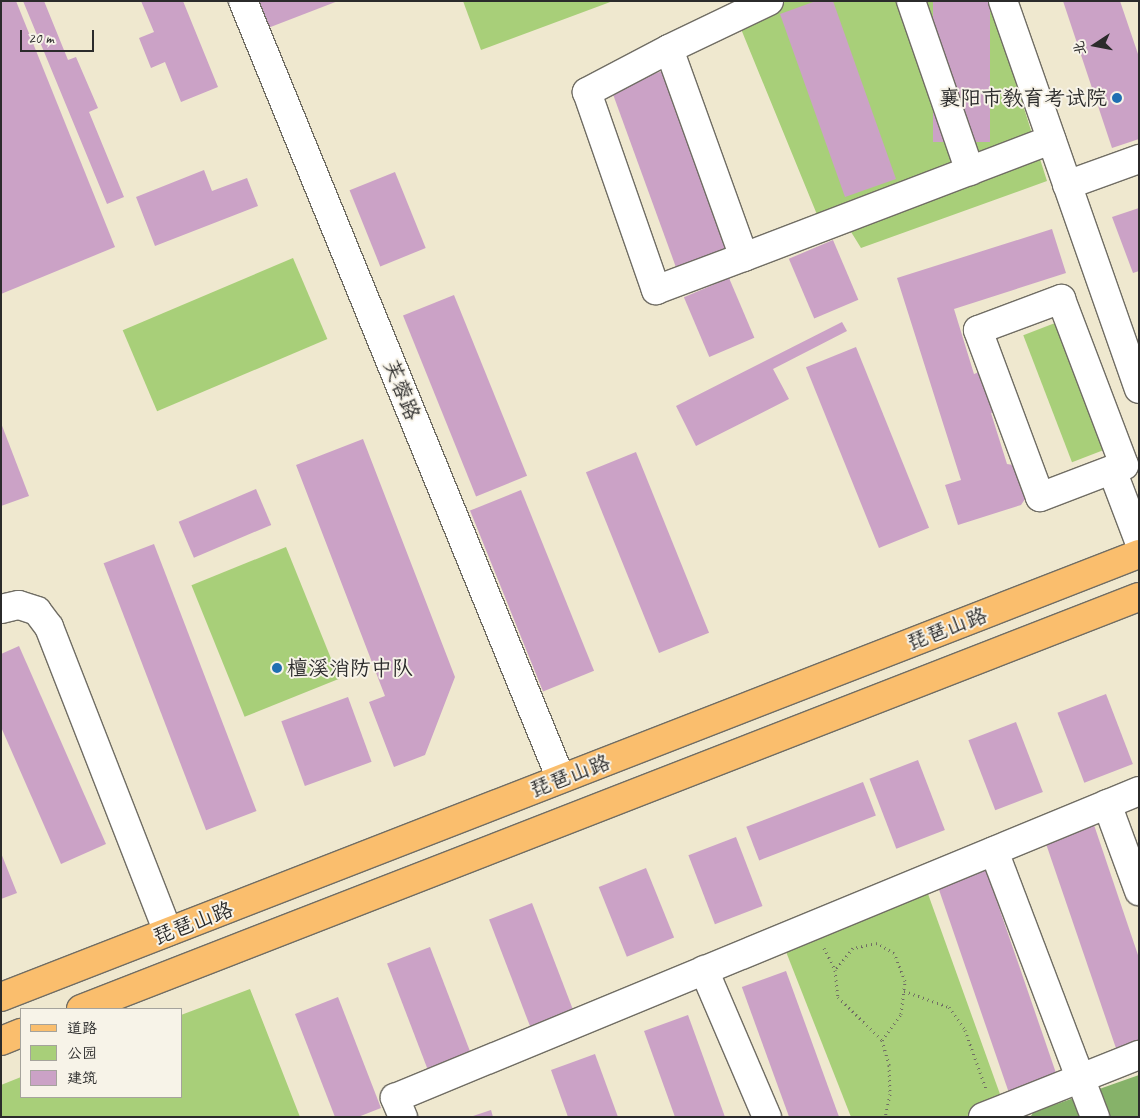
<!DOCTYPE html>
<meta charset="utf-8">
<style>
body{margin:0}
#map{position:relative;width:1140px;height:1118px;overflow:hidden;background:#efe8cf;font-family:Caveat,"LXGW WenKai TC",sans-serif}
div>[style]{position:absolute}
.green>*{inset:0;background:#a8cf79;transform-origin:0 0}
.forest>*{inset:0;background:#86b269}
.building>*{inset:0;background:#cba2c6;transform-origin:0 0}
.path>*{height:3px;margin-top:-1.5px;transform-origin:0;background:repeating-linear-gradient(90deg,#706d64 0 1px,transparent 0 5px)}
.roads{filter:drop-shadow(1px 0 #706d64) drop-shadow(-1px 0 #706d64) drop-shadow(0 1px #706d64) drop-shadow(0 -1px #706d64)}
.minor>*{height:28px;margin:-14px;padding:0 14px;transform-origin:14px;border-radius:14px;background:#fff}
.major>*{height:28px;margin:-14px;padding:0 14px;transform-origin:14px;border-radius:14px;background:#fabe6d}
.dots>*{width:14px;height:14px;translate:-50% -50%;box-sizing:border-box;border:2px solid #f7f3e8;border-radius:50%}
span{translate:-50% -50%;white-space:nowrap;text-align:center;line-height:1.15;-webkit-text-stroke:4px #f7f3e8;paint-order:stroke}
.poi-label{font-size:21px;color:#2b2b2b}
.right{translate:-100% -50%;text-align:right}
.left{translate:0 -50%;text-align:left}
.street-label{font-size:21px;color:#2b2b2b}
.frame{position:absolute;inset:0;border:2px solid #2b2b2b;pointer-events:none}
.legend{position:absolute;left:20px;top:1008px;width:162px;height:90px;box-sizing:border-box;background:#f7f3e8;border:1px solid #a5a39c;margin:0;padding:6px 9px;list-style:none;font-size:15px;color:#2b2b2b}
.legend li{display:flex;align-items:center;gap:10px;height:25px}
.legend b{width:25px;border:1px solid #a5a39c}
.north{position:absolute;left:1070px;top:20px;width:50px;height:50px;-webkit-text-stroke:4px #f7f3e8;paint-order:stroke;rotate:259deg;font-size:14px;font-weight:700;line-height:20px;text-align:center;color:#2b2b2b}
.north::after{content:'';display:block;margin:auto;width:18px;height:22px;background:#2b2b2b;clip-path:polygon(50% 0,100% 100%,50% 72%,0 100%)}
.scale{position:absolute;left:20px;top:30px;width:74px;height:22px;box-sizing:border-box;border:2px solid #2b2b2b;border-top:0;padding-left:6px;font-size:15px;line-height:18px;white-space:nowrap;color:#2b2b2b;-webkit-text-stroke:4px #f7f3e8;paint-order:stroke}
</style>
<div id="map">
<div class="green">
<div style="clip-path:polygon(463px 1px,613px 1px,481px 50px)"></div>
<div style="clip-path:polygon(747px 1px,990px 1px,1047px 181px,861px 248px,835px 206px,818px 217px,732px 7px)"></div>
<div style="left:293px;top:258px;width:88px;height:185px;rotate:67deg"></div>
<div style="left:1055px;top:323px;width:136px;height:34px;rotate:69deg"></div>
<div style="left:286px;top:547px;width:142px;height:102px;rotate:68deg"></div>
<div style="clip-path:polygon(923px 880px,1005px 1108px,984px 1117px,851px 1117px,781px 939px)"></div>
<div style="clip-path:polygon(250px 989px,300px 1117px,1px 1117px,1px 1085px,21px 1077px,21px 1097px,181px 1097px,181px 1015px)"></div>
</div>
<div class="forest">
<div style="clip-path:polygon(1139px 1075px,1139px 1117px,1030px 1117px,1034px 1112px)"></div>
</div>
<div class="building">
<div style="clip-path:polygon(1px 1px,16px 1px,115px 247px,1px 294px)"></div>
<div style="clip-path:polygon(23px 1px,44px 1px,68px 60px,76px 57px,98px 108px,89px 112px,124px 197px,107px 204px)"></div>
<div style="clip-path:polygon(141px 1px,183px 1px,218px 87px,181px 102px,165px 62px,151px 68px,139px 38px,154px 32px)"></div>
<div style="clip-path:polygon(258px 1px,338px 1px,268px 28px)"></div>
<div style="clip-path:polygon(816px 1px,833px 1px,896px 179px,845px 197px,780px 14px)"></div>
<div style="left:933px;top:1px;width:57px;height:141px"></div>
<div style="clip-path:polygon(1063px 1px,1120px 1px,1139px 57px,1139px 139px,1112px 148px)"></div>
<div style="left:662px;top:71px;width:195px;height:54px;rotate:70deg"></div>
<div style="clip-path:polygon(204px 170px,212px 191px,247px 178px,258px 206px,155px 246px,136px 197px)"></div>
<div style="left:395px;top:172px;width:82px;height:49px;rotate:68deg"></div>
<div style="clip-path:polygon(1139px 208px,1139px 271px,1133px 273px,1112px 217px)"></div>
<div style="clip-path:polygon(1052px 229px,1066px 273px,954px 309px,974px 374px,985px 370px,998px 411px,991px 413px,1007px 464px,1019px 466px,1029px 493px,1021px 505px,958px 525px,945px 485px,961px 480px,897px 278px)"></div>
<div style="left:833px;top:240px;width:65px;height:48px;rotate:67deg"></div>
<div style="left:729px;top:278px;width:65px;height:49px;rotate:67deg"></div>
<div style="left:454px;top:295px;width:195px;height:55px;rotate:68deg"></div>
<div style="clip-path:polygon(842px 322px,847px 331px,773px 369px,789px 399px,696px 446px,676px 406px)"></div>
<div style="left:856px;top:347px;width:195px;height:54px;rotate:68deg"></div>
<div style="clip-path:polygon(1px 423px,29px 496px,1px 506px)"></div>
<div style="clip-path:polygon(363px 439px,455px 677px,425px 755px,394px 767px,369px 702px,385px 696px,296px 465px)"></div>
<div style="left:636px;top:452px;width:195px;height:54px;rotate:68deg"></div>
<div style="left:256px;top:489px;width:39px;height:84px;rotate:67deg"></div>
<div style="left:521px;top:490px;width:195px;height:55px;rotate:68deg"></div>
<div style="left:154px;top:544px;width:286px;height:54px;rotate:69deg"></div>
<div style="clip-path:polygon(19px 646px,106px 844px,61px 864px,1px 727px,1px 654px)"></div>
<div style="left:1106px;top:694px;width:75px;height:52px;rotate:69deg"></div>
<div style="left:348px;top:697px;width:69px;height:71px;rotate:70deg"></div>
<div style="left:1016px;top:722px;width:75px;height:51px;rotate:69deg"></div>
<div style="left:918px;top:760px;width:75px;height:52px;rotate:69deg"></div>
<div style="left:863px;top:782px;width:36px;height:125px;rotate:69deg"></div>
<div style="clip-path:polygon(1092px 819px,1139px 958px,1139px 1050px,1119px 1057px,1043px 835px)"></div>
<div style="left:736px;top:837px;width:74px;height:51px;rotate:69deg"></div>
<div style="clip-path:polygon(1px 853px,17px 893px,1px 899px)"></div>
<div style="left:983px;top:861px;width:234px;height:51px;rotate:71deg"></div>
<div style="left:646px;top:868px;width:75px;height:51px;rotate:68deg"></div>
<div style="left:532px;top:903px;width:119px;height:46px;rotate:69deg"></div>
<div style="left:430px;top:947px;width:118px;height:46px;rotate:69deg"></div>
<div style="left:786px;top:971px;width:155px;height:47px;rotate:70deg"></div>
<div style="clip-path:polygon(338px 997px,381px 1108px,358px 1117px,335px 1117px,295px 1014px)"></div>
<div style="clip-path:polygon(688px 1015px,725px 1117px,675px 1117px,644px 1031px)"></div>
<div style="clip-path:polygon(595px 1054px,618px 1117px,568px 1117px,551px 1070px)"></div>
<div style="clip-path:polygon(491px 1110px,493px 1117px,473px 1117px,473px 1116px)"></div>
</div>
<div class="path">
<div style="left:824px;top:948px;width:25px;rotate:63deg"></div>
<div style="left:904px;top:991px;width:48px;rotate:19.6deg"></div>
<div style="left:949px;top:1007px;width:28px;rotate:55deg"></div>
<div style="left:965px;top:1030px;width:63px;rotate:70.4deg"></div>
<div style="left:882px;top:1040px;width:32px;rotate:-54deg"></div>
<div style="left:901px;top:1014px;width:33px;rotate:-83deg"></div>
<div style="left:905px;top:981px;width:30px;rotate:-111deg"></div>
<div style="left:894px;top:953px;width:20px;rotate:-150deg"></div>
<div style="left:877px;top:943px;width:25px;rotate:168deg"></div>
<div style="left:853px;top:948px;width:28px;rotate:129deg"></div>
<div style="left:835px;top:970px;width:27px;rotate:84deg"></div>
<div style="left:838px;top:997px;width:62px;rotate:44.3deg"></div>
<div style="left:882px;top:1040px;width:26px;rotate:74deg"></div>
<div style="left:889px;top:1065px;width:29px;rotate:88deg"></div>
<div style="left:890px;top:1094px;width:24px;rotate:102deg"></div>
</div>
<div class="roads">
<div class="minor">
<div style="left:243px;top:1px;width:840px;rotate:67.77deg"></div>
<div style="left:769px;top:1px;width:111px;rotate:154.4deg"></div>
<div style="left:669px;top:49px;width:221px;rotate:70.2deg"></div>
<div style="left:744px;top:257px;width:329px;rotate:-20.9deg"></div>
<div style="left:911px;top:1px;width:180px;rotate:70.9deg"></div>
<div style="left:1003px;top:1px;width:411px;rotate:70.7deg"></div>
<div style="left:669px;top:49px;width:93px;rotate:152.3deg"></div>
<div style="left:587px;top:92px;width:210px;rotate:70.8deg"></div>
<div style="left:656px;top:290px;width:94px;rotate:-20.6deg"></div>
<div style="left:1067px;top:185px;width:77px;rotate:-19.9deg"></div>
<div style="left:1061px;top:299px;width:178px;rotate:69.2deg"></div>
<div style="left:1124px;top:465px;width:90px;rotate:159.1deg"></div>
<div style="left:1040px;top:497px;width:178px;rotate:-110.4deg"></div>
<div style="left:978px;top:330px;width:89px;rotate:-20.5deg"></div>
<div style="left:1112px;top:470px;width:76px;rotate:69.2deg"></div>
<div style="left:1px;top:609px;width:18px;rotate:-13deg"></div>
<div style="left:19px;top:605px;width:19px;rotate:18deg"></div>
<div style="left:37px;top:611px;width:20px;rotate:53deg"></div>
<div style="left:49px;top:627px;width:327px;rotate:68.7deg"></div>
<div style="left:1107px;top:804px;width:93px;rotate:69.8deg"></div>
<div style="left:994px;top:851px;width:285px;rotate:69.2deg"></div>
<div style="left:704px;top:970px;width:160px;rotate:66.8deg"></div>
<div style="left:403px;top:1117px;width:21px;rotate:-113deg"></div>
<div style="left:395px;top:1098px;width:805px;rotate:-22.42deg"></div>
<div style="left:983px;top:1117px;width:168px;rotate:-21.7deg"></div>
</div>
<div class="major">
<div style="left:1px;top:997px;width:1221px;rotate:-21.27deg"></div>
<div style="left:81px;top:1009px;width:1135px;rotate:-21.28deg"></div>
<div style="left:1px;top:1041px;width:22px;rotate:-22deg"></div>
</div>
</div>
<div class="dots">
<div style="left:1117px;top:98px;background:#1f6fb2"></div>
<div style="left:277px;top:668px;background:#1f6fb2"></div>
</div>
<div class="poi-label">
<span class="right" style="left:1107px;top:98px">襄阳市教育考试院</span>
<span class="left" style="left:287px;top:668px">檀溪消防中队</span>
</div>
<div class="street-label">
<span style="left:402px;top:390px;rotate:68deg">芙蓉路</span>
<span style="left:947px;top:629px;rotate:-21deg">琵琶山路</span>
<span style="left:570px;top:776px;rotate:-21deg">琵琶山路</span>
<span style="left:193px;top:923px;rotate:-21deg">琵琶山路</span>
</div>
<div class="frame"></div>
<ul class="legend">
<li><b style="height:6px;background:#fabe6d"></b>道路</li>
<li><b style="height:14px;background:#a8cf79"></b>公园</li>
<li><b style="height:14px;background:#cba2c6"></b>建筑</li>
</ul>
<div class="north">北</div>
<div class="scale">20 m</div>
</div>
